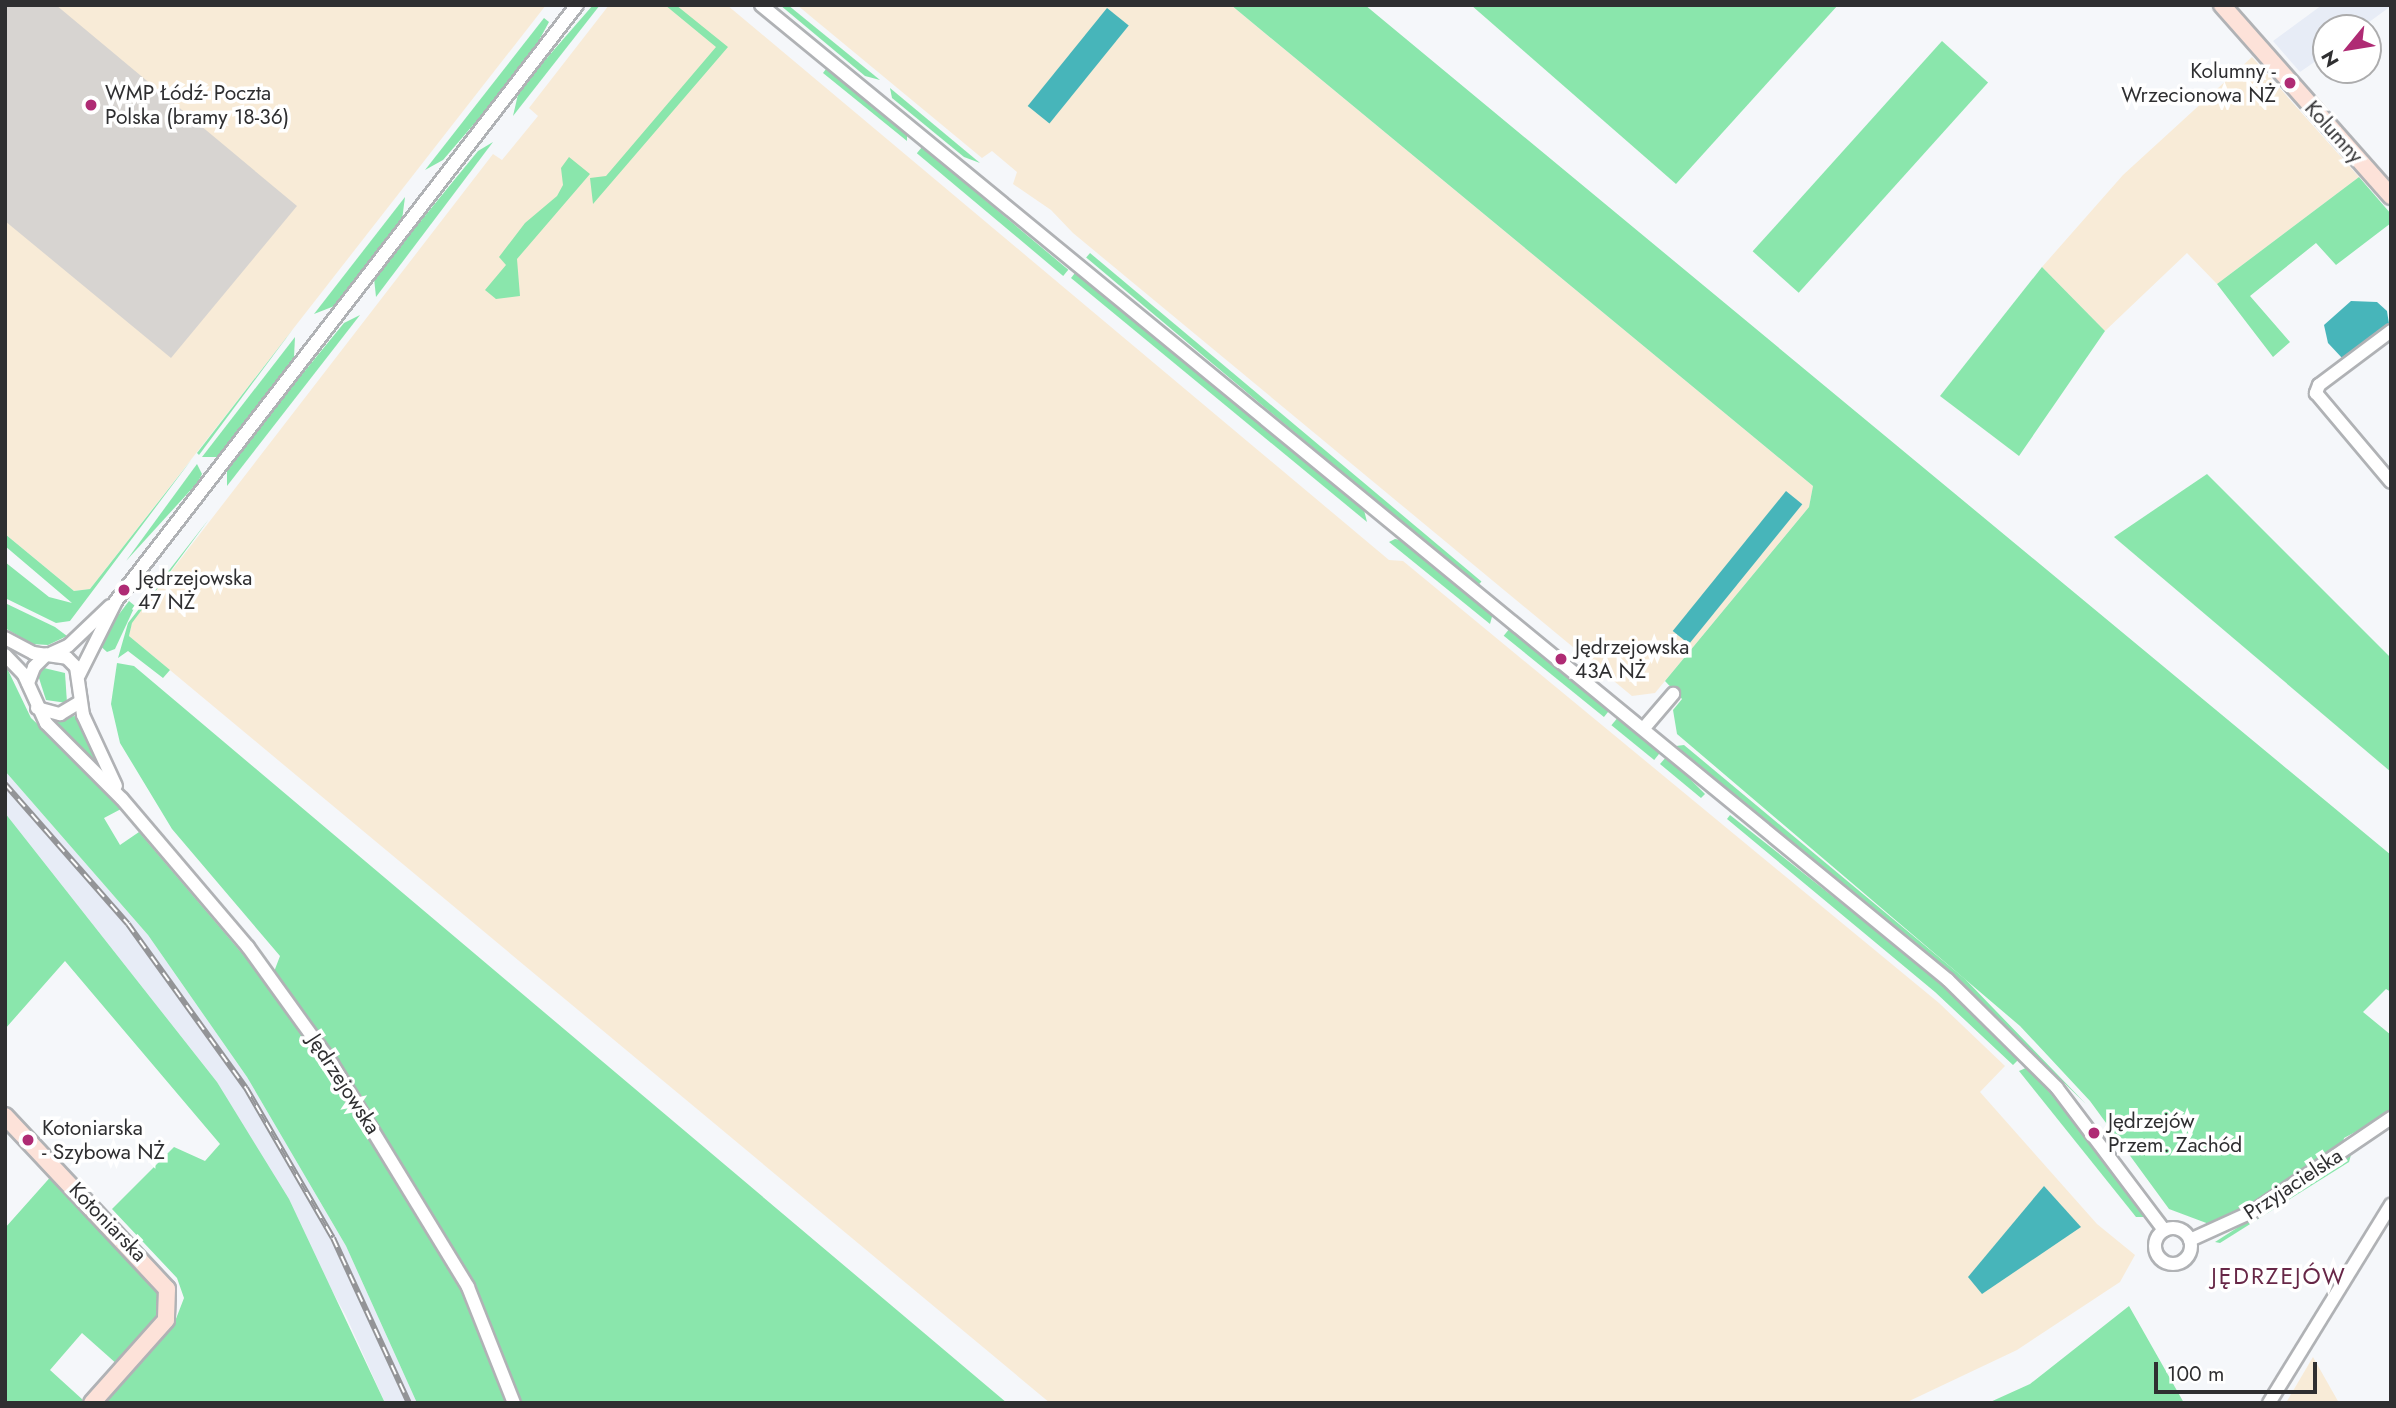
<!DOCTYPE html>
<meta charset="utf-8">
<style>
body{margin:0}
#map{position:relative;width:2396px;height:1408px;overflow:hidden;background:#f5f7fa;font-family:Jost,sans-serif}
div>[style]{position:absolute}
.built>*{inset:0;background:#e7ecf6}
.industrial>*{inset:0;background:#f8ebd7}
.green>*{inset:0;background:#8ae6ac;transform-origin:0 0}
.water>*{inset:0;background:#47b5ba;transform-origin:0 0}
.building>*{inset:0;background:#d7d4d1}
.roads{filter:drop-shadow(2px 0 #b0b2b5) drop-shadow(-2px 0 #b0b2b5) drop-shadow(0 2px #b0b2b5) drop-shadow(0 -2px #b0b2b5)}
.street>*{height:12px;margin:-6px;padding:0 6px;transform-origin:6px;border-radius:6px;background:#fff}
.street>.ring{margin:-6px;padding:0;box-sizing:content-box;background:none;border:12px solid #fff;border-radius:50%}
.secondary>*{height:16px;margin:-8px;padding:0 8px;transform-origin:8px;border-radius:8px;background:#fde2d9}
.rail>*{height:6px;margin-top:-3px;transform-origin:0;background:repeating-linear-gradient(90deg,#fff 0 10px,#939497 0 20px);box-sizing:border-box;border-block:2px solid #939497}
.dots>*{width:19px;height:19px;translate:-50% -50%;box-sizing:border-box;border:4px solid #fff;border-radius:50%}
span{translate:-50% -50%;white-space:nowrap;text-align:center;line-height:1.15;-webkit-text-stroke:7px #fff;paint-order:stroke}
.poi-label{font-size:21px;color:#2f2f31}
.right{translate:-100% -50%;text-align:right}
.left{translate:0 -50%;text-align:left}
.street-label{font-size:21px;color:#2f2f31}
.neighbourhood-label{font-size:23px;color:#672747;letter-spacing:2px}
.frame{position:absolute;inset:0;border:7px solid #2f2f31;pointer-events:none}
.north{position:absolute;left:2312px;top:14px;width:70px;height:70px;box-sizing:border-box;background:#fff;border:2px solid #acacad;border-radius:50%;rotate:240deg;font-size:19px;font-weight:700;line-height:28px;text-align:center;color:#2f2f31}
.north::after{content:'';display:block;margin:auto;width:24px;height:32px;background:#af2b74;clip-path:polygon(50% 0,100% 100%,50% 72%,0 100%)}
.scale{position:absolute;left:2154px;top:1362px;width:163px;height:32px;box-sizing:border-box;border:4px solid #2f2f31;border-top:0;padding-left:9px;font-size:21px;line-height:24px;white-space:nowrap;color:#2f2f31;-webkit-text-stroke:5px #fff;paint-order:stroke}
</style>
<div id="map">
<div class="built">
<div style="clip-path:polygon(2322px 5px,2391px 6px,2361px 28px,2326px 28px,2326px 54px,2300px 72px,2273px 41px)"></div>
<div style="clip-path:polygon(5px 771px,148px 935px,247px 1077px,346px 1246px,417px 1403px,385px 1403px,346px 1316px,217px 1082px,5px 813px)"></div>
</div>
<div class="industrial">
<div style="clip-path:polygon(5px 5px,546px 5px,90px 589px,74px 591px,5px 534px)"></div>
<div style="clip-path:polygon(609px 5px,727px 5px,1389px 560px,1403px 561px,1939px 1003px,2005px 1066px,1980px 1092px,2097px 1224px,2135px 1255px,2120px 1282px,2017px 1350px,1905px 1403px,1050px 1403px,129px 636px,132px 622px,493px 154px,502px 160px,538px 116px,529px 108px)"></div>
<div style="clip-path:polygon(797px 5px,1231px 5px,1813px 486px,1809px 507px,1655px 693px,1632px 696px,1073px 233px,1051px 210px,1013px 184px,1017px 172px,992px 151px,982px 158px)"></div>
<div style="clip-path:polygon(2252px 57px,2359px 177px,2217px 284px,2187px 253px,2105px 331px,2042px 267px,2123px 175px)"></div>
<div style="clip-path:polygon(2313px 1357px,2339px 1403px,2285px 1403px,2287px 1401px)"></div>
</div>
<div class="green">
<div style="clip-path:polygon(593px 5px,600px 5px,513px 116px,519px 90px)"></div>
<div style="clip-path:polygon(665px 5px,676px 5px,728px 47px,593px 204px,590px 178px,606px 176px,716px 47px)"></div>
<div style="clip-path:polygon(780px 5px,788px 5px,880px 80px,865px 76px)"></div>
<div style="clip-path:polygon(1231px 5px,1365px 5px,2391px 855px,2391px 992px,2386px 989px,2363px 1012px,2391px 1035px,2391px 1113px,2344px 1138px,2342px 1147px,2232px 1217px,2209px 1224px,2169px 1209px,2090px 1101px,2020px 1026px,1677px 734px,1673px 710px,1682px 699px,1665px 681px,1809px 507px,1813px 486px)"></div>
<div style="clip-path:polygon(1471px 5px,1838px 5px,1676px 184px)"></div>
<div style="clip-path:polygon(544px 18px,549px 22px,537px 44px,498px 96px,443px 160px,425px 170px)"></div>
<div style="left:1942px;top:41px;width:62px;height:283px;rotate:42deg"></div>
<div style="clip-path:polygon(826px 69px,907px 132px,907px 141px,823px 73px)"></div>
<div style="clip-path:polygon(890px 88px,980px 163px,964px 157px,892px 98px)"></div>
<div style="clip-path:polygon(493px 142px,376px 297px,374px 278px,478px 151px)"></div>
<div style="left:922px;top:147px;width:191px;height:8px;rotate:40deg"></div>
<div style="clip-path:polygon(569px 157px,590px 174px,517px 259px,520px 296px,496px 299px,485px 290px,506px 265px,499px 257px,525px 223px,557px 196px,563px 185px,561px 168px)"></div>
<div style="clip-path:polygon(2359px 177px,2391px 214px,2391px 223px,2336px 265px,2316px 243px,2250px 296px,2290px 342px,2273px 357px,2217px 284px)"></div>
<div style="clip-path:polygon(405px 197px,402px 220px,337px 305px,314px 314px)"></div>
<div style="left:1090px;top:253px;width:511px;height:6px;rotate:40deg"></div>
<div style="clip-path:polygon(2042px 267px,2105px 331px,2019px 456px,1940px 396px)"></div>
<div style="clip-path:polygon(1075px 273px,1363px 506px,1367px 522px,1071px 278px)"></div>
<div style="clip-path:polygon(360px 315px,227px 486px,227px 466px,344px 323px)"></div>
<div style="clip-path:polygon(293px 329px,199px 455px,197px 453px)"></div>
<div style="clip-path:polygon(295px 337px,294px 357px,218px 457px,202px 457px)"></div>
<div style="clip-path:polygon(192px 459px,70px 621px,56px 623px,5px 598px,5px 562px,49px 597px,72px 603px,5px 546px,5px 534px,74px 591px,90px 589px)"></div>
<div style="clip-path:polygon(197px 464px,202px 474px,198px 482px,126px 561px)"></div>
<div style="clip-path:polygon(2207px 474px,2391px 658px,2391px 772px,2114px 537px)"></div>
<div style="clip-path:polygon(209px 519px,132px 623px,129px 636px,170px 670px,163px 678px,128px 651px,118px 658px,128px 623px)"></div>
<div style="clip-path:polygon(1395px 539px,1406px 541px,1493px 613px,1490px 624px,1389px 542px)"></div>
<div style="clip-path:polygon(129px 601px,135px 606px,115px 649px,107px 652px,97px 643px)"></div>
<div style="clip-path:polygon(5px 603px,55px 627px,67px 636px,48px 645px,32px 644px,5px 628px)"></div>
<div style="left:1510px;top:628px;width:129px;height:10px;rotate:39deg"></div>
<div style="clip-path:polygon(117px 663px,134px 666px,1007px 1403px,417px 1403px,346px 1246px,247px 1077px,148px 935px,5px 771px,5px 664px,31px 718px,98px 780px,121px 809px,104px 818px,120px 845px,139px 832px,269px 985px,280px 956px,172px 829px,120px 743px,111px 704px)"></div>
<div style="clip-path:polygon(44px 668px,65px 673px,67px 703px,46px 700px,38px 675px)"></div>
<div style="clip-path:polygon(76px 716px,97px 761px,98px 764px,49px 718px)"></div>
<div style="left:1619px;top:716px;width:55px;height:12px;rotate:39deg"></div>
<div style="clip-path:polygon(1684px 745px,1965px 979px,2086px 1104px,1949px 972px,1676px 746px)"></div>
<div style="clip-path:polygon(1667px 756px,1705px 794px,1701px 798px,1660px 764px)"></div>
<div style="clip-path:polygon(5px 813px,217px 1082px,289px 1199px,385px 1403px,101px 1403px,174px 1324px,184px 1298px,177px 1278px,112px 1209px,174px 1147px,205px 1161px,220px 1144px,65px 961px,5px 1029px)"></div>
<div style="clip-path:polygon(1730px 815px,1937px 979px,2018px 1060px,2013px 1065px,1935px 992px,1727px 819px)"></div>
<div style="clip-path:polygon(2028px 1067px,2101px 1153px,2144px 1217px,2136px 1217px,2019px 1071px)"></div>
<div style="clip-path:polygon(2351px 1155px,2349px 1162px,2220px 1243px,2215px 1242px)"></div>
<div style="clip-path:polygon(54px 1173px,156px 1283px,164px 1301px,157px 1323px,118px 1365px,82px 1333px,50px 1370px,83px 1400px,80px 1403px,5px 1403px,5px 1228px)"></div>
<div style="clip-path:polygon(2129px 1306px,2184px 1403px,1988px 1403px,2030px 1384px)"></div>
</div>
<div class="water">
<div style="left:1107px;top:8px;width:28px;height:126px;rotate:39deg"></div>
<div style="clip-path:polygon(2351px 301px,2377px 302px,2387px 311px,2389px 324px,2343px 359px,2328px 343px,2324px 325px)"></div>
<div style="left:1786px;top:491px;width:21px;height:180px;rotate:39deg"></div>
<div style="clip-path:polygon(2044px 1186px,2081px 1227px,1982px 1294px,1968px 1277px)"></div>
</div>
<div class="building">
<div style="clip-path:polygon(5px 5px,56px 5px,297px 206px,171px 358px,5px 221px)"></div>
</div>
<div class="roads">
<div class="street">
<div style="left:761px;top:5px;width:1536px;rotate:39.4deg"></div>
<div style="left:1948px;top:980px;width:153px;rotate:44.7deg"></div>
<div style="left:2057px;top:1088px;width:178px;rotate:53deg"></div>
<div style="left:2391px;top:331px;width:90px;rotate:143.1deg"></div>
<div style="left:2319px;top:385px;width:9px;rotate:111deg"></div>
<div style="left:2316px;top:393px;width:116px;rotate:49.9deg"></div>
<div style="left:5px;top:638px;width:32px;rotate:28deg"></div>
<div style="left:33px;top:653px;width:34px;rotate:8deg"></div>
<div style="left:67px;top:658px;width:13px;rotate:45deg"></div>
<div style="left:76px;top:667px;width:49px;rotate:81.7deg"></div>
<div style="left:83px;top:715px;width:78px;rotate:65.1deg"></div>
<div style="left:52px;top:653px;width:17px;rotate:-24deg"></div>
<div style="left:68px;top:646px;width:58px;rotate:-43.6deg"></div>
<div style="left:5px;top:655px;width:28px;rotate:46deg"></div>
<div style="left:24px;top:675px;width:53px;rotate:65.4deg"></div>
<div style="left:46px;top:723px;width:107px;rotate:45deg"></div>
<div style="left:122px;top:799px;width:194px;rotate:49.6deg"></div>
<div style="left:248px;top:947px;width:144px;rotate:54.3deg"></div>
<div style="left:332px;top:1064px;width:261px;rotate:58.6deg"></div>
<div style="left:468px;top:1287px;width:125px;rotate:68.4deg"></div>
<div style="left:79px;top:675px;width:83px;rotate:-63.4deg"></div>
<div style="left:116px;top:601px;width:753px;rotate:-52.28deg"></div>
<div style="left:28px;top:683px;width:17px;rotate:-69deg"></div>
<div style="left:34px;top:667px;width:18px;rotate:-45deg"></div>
<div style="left:37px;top:708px;width:24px;rotate:15deg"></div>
<div style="left:60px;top:714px;width:23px;rotate:-31deg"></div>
<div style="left:1644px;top:728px;width:45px;rotate:-49.5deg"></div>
<div class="ring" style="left:2155px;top:1228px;width:24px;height:24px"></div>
<div style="left:2190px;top:1240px;width:70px;rotate:-24.4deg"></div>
<div style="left:2254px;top:1211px;width:166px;rotate:-34.2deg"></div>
<div style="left:2269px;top:1403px;width:233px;rotate:-58.4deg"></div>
</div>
<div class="secondary">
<div style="left:2222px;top:5px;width:255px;rotate:48.5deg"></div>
<div style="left:5px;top:1116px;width:237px;rotate:46.9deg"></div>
<div style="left:167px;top:1289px;width:31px;rotate:92deg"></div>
<div style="left:166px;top:1320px;width:111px;rotate:131.7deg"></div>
</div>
</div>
<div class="rail">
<div style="left:5px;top:784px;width:186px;rotate:48.7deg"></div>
<div style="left:128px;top:924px;width:202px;rotate:54.3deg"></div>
<div style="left:246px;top:1088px;width:173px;rotate:59.9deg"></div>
<div style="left:333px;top:1238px;width:182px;rotate:65.3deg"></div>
</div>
<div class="dots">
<div style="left:2290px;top:83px;background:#af2b74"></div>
<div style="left:91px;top:105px;background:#af2b74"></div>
<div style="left:124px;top:590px;background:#af2b74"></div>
<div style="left:1561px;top:659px;background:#af2b74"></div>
<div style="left:2094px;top:1133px;background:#af2b74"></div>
<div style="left:28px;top:1140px;background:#af2b74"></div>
</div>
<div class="poi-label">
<span class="right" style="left:2276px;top:83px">Kolumny -<br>Wrzecionowa NŻ</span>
<span class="left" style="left:105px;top:105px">WMP Łódź- Poczta<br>Polska (bramy 18-36)</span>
<span class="left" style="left:138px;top:590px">Jędrzejowska<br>47 NŻ</span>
<span class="left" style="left:1575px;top:659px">Jędrzejowska<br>43A NŻ</span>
<span class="left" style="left:2108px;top:1133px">Jędrzejów<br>Przem. Zachód</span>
<span class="left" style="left:42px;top:1140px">Kotoniarska<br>- Szybowa NŻ</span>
</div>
<div class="street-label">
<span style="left:2334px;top:132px;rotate:48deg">Kolumny</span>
<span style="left:344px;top:1084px;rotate:57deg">Jędrzejowska</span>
<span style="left:2293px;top:1184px;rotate:-33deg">Przyjacielska</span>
<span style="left:108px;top:1222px;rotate:46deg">Kotoniarska</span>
</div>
<div class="neighbourhood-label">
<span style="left:2279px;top:1276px">JĘDRZEJÓW</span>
</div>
<div class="frame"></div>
<div class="north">N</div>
<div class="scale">100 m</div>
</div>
